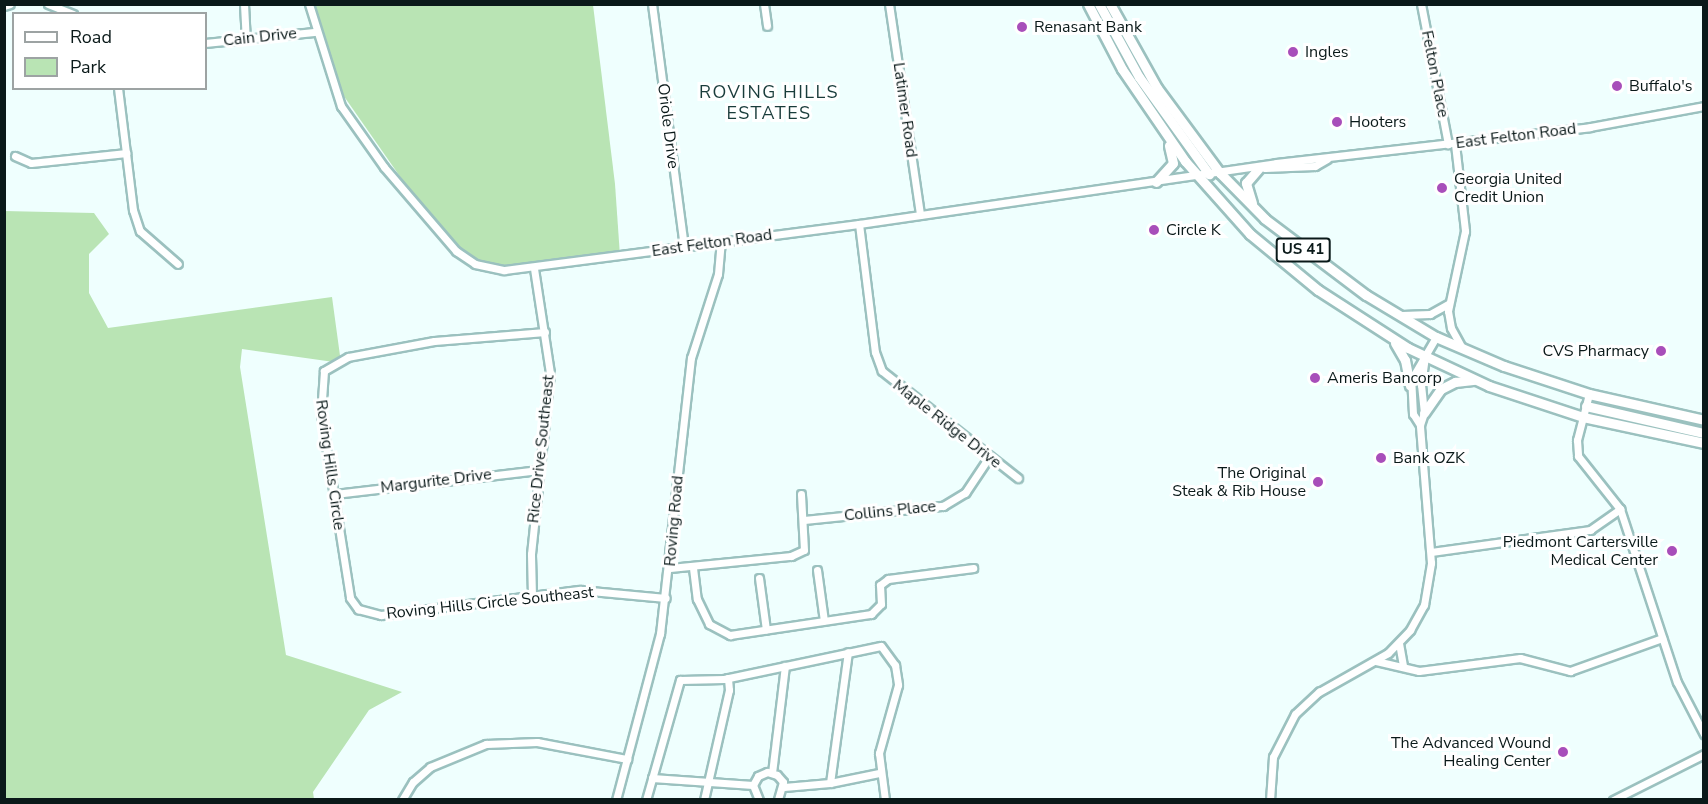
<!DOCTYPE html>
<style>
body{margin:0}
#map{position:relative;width:1708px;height:804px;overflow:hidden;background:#effffe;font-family:"Nunito Sans",sans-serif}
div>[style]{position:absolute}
.green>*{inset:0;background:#b9e4b4}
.roads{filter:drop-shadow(2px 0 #9bc1bf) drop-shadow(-2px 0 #9bc1bf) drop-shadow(0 2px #9bc1bf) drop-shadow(0 -2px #9bc1bf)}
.minor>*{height:7px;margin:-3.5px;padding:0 3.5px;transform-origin:3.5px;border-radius:3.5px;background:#fff}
.major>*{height:9px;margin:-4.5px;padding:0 4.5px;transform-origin:4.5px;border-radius:4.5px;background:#fff}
.dots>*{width:16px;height:16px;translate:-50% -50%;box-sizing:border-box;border:3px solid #fff;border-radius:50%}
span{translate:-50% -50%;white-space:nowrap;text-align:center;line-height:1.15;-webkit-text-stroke:6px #fff;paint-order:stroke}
.shield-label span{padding:2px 4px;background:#fff;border:2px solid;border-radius:4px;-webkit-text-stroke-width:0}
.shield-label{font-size:15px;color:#0a1919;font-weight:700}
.poi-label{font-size:16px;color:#0a1919}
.left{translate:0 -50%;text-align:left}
.right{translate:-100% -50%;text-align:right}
.street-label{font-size:16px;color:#0a1919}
.neighbourhood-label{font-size:18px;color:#193c3b;letter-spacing:1.5px}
.frame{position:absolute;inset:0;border:6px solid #0a1919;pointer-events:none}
.legend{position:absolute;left:12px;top:12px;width:195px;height:78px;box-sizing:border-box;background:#fff;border:2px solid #9da3a3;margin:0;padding:8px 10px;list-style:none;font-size:18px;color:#0a1919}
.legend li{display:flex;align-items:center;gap:12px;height:30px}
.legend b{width:30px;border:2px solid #9da3a3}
</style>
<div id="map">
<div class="green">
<div style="clip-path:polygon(312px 5px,593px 5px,615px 184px,620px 256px,534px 268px,483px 266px,464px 256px,438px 231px,334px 82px)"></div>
<div style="clip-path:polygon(4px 211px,94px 213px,109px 234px,89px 254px,89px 293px,108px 328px,332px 297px,341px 363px,242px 349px,240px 367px,286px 655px,402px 692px,369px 710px,313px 792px,314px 799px,5px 799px)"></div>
</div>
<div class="roads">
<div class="minor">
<div style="left:48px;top:4px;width:27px;rotate:22deg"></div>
<div style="left:244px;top:4px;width:33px;rotate:87deg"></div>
<div style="left:309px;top:4px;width:107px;rotate:72.6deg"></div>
<div style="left:341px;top:106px;width:75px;rotate:54.8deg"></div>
<div style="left:384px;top:167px;width:111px;rotate:49.4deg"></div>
<div style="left:456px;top:251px;width:23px;rotate:34deg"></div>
<div style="left:475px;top:264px;width:30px;rotate:12deg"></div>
<div style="left:504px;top:270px;width:358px;rotate:-7.4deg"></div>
<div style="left:859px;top:224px;width:421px;rotate:-8.3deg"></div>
<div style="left:1276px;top:163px;width:316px;rotate:-6.5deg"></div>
<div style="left:1590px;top:127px;width:116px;rotate:-10.4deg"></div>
<div style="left:652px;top:4px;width:245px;rotate:82.5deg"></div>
<div style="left:764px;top:4px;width:22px;rotate:82deg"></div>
<div style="left:889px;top:4px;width:213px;rotate:81.6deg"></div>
<div style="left:1421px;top:4px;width:143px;rotate:79.1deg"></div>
<div style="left:4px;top:6px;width:6px;rotate:-18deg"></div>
<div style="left:206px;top:43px;width:110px;rotate:-5.8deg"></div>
<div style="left:118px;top:88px;width:123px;rotate:83deg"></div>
<div style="left:133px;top:210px;width:22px;rotate:72deg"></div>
<div style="left:140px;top:231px;width:50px;rotate:41deg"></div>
<div style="left:1455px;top:144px;width:88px;rotate:83.4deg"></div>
<div style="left:1465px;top:231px;width:82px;rotate:102deg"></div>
<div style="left:1448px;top:311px;width:17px;rotate:80deg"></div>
<div style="left:1451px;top:328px;width:23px;rotate:61deg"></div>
<div style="left:15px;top:156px;width:17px;rotate:24deg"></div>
<div style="left:31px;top:163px;width:96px;rotate:-6deg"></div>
<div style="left:1265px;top:168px;width:50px;rotate:-2.3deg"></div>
<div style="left:1315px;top:166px;width:14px;rotate:-30deg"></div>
<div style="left:859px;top:224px;width:129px;rotate:82.9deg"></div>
<div style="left:875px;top:352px;width:20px;rotate:70deg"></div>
<div style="left:882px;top:371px;width:173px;rotate:38.2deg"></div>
<div style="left:1402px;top:315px;width:28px;rotate:-2deg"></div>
<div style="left:1430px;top:314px;width:21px;rotate:-29deg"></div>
<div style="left:545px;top:332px;width:111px;rotate:175.4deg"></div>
<div style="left:434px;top:341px;width:87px;rotate:169.5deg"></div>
<div style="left:348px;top:357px;width:28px;rotate:150deg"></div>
<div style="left:324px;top:371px;width:43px;rotate:94deg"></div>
<div style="left:321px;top:414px;width:186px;rotate:81deg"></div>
<div style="left:350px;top:598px;width:14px;rotate:54deg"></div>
<div style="left:358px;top:609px;width:24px;rotate:15deg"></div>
<div style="left:381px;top:615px;width:201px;rotate:-7.2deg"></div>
<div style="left:580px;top:590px;width:86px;rotate:5.3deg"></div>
<div style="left:1589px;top:394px;width:48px;rotate:104.6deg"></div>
<div style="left:1577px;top:440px;width:16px;rotate:86deg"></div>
<div style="left:1578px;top:456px;width:68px;rotate:51.6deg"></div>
<div style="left:1620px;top:509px;width:182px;rotate:71.8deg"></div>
<div style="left:1677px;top:682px;width:59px;rotate:62.6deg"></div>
<div style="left:1420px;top:425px;width:13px;rotate:-122deg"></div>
<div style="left:1413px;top:414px;width:34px;rotate:-93deg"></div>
<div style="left:1411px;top:380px;width:50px;rotate:-59.8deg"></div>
<div style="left:334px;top:494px;width:205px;rotate:-6.7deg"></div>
<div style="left:804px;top:520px;width:140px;rotate:-5.8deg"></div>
<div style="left:943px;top:506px;width:26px;rotate:-31deg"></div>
<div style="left:965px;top:493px;width:43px;rotate:-56.3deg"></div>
<div style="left:1431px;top:552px;width:161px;rotate:-7.9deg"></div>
<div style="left:1590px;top:530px;width:37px;rotate:-35deg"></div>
<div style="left:670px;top:568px;width:122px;rotate:-5.7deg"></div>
<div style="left:791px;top:556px;width:14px;rotate:-25deg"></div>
<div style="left:804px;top:550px;width:56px;rotate:-93.1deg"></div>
<div style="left:693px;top:568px;width:31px;rotate:83deg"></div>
<div style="left:697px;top:599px;width:28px;rotate:64deg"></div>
<div style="left:709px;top:624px;width:24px;rotate:28deg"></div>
<div style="left:730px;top:635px;width:143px;rotate:-8.5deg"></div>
<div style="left:871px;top:614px;width:14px;rotate:-45deg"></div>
<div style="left:881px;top:604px;width:19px;rotate:-93deg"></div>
<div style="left:880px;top:585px;width:10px;rotate:-37deg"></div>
<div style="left:888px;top:579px;width:86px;rotate:-7.4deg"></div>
<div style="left:817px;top:570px;width:51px;rotate:82.2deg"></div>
<div style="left:759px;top:578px;width:52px;rotate:82.3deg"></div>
<div style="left:532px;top:596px;width:42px;rotate:-91.4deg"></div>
<div style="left:531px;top:554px;width:182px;rotate:-84deg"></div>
<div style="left:550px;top:373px;width:106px;rotate:-98.7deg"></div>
<div style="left:1399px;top:643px;width:23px;rotate:80deg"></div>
<div style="left:1376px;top:661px;width:44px;rotate:13.1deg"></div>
<div style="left:1419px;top:671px;width:102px;rotate:-7.3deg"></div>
<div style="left:1520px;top:658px;width:52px;rotate:14.6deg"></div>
<div style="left:1570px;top:671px;width:98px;rotate:-19.7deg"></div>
<div style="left:772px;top:773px;width:108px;rotate:-83.1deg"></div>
<div style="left:652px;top:778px;width:101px;rotate:4deg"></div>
<div style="left:830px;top:783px;width:50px;rotate:-11.5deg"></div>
<div style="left:784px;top:787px;width:46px;rotate:-5deg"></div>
<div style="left:830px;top:783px;width:132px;rotate:-82.2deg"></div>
<div style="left:402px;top:800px;width:21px;rotate:-59deg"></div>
<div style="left:413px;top:782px;width:23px;rotate:-41deg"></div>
<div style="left:430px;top:767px;width:61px;rotate:-22.3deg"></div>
<div style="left:486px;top:744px;width:51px;rotate:-2.2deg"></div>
<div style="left:537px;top:742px;width:92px;rotate:10.7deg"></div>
<div style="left:616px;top:800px;width:172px;rotate:-75.2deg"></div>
<div style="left:660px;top:634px;width:278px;rotate:-83.6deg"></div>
<div style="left:691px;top:358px;width:88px;rotate:-72.2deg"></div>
<div style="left:718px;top:274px;width:32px;rotate:-85deg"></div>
<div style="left:646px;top:800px;width:125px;rotate:-74.2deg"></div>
<div style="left:680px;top:680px;width:44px;rotate:-1.3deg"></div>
<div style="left:724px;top:679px;width:160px;rotate:-11.9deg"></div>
<div style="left:881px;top:646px;width:24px;rotate:54deg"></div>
<div style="left:895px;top:665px;width:20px;rotate:81deg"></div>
<div style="left:898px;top:685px;width:71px;rotate:105.6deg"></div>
<div style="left:879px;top:753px;width:47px;rotate:82.7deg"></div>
<div style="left:704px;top:800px;width:113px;rotate:-77.2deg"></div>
<div style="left:729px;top:690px;width:12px;rotate:-95deg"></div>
<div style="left:759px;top:800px;width:16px;rotate:-112deg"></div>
<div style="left:753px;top:785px;width:10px;rotate:-61deg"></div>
<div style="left:758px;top:776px;width:10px;rotate:-24deg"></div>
<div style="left:767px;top:772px;width:10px;rotate:17deg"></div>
<div style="left:777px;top:775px;width:9px;rotate:49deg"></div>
<div style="left:783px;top:782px;width:19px;rotate:106deg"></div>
<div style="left:1270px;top:800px;width:43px;rotate:-86deg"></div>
<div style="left:1273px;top:757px;width:48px;rotate:-62.9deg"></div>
<div style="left:1295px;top:714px;width:33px;rotate:-43deg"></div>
<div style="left:1319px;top:692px;width:79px;rotate:-29.5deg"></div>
<div style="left:1388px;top:653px;width:32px;rotate:-46deg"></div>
<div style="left:1410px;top:630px;width:29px;rotate:-61deg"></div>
<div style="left:1424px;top:605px;width:43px;rotate:-80.5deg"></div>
<div style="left:1431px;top:563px;width:138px;rotate:-94.6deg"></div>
<div style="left:1420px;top:425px;width:13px;rotate:-72deg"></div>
<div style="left:1424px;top:413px;width:28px;rotate:-96deg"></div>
<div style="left:1421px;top:385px;width:28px;rotate:-82deg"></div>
<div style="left:1613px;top:800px;width:102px;rotate:-26.8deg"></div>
</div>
<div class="major">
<div style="left:1088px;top:4px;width:73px;rotate:62.4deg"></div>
<div style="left:1122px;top:69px;width:112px;rotate:55.6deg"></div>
<div style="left:1185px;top:161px;width:98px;rotate:48.3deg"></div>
<div style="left:1250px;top:234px;width:88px;rotate:39.5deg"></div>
<div style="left:1318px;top:290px;width:107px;rotate:32.8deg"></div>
<div style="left:1408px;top:348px;width:89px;rotate:25.1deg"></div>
<div style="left:1489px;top:386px;width:99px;rotate:18.3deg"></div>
<div style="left:1583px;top:417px;width:124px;rotate:12.1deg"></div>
<div style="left:1099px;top:4px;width:83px;rotate:61.3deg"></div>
<div style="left:1139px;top:77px;width:120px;rotate:54.2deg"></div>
<div style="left:1110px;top:4px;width:96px;rotate:60.8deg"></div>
<div style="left:1157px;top:88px;width:106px;rotate:53.5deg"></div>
<div style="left:1220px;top:173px;width:64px;rotate:45.6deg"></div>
<div style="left:1265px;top:219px;width:126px;rotate:37deg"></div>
<div style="left:1366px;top:295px;width:82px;rotate:31deg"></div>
<div style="left:1436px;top:337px;width:74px;rotate:23.1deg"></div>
<div style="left:1504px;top:366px;width:89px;rotate:18.2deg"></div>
<div style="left:1589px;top:394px;width:118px;rotate:12.7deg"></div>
<div style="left:1156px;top:182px;width:25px;rotate:-48deg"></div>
<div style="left:1173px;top:163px;width:18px;rotate:-103deg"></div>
<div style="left:1252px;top:203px;width:21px;rotate:-107deg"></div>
<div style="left:1246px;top:183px;width:21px;rotate:-49deg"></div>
<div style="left:1395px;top:343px;width:20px;rotate:60deg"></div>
<div style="left:1405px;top:360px;width:26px;rotate:79deg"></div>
<div style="left:1586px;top:406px;width:121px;rotate:12.9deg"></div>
<div style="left:1424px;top:413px;width:29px;rotate:-55deg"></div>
<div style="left:1441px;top:389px;width:16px;rotate:-27deg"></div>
<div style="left:1455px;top:382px;width:18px;rotate:-6deg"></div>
</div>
</div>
<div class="dots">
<div style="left:1022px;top:27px;background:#a84eba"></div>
<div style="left:1293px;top:52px;background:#a84eba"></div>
<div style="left:1617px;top:86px;background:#a84eba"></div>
<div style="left:1337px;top:122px;background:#a84eba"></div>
<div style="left:1442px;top:188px;background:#a84eba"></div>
<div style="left:1154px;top:230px;background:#a84eba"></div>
<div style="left:1661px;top:351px;background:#a84eba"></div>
<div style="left:1315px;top:378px;background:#a84eba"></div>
<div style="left:1381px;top:458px;background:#a84eba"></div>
<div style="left:1318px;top:482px;background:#a84eba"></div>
<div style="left:1672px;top:551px;background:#a84eba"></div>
<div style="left:1563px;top:752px;background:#a84eba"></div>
</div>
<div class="shield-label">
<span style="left:1303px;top:250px">US 41</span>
</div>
<div class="poi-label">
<span class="left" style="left:1034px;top:27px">Renasant Bank</span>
<span class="left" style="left:1305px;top:52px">Ingles</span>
<span class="left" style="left:1629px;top:86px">Buffalo's</span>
<span class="left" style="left:1349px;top:122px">Hooters</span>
<span class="left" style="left:1454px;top:188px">Georgia United<br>Credit Union</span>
<span class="left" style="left:1166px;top:230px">Circle K</span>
<span class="right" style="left:1649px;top:351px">CVS Pharmacy</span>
<span class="left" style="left:1327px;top:378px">Ameris Bancorp</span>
<span class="left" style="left:1393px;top:458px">Bank OZK</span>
<span class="right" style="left:1306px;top:482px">The Original<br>Steak &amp; Rib House</span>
<span class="right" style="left:1658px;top:551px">Piedmont Cartersville<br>Medical Center</span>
<span class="right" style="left:1551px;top:752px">The Advanced Wound<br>Healing Center</span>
</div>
<div class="street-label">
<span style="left:260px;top:37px;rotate:-6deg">Cain Drive</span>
<span style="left:1435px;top:74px;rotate:79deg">Felton Place</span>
<span style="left:905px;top:110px;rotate:82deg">Latimer Road</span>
<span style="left:668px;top:126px;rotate:83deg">Oriole Drive</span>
<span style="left:1516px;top:136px;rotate:-7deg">East Felton Road</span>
<span style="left:712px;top:243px;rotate:-8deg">East Felton Road</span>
<span style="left:947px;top:424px;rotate:38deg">Maple Ridge Drive</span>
<span style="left:541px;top:449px;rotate:-84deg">Rice Drive Southeast</span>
<span style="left:330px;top:465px;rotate:82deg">Roving Hills Circle</span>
<span style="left:436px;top:481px;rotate:-7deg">Margurite Drive</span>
<span style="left:890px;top:511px;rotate:-6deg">Collins Place</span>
<span style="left:674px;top:521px;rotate:-85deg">Roving Road</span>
<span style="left:490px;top:603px;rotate:-6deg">Roving Hills Circle Southeast</span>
</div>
<div class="neighbourhood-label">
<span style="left:769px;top:103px">ROVING HILLS<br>ESTATES</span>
</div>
<div class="frame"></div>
<ul class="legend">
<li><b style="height:8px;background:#fff"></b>Road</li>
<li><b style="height:16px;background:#b9e4b4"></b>Park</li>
</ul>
</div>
